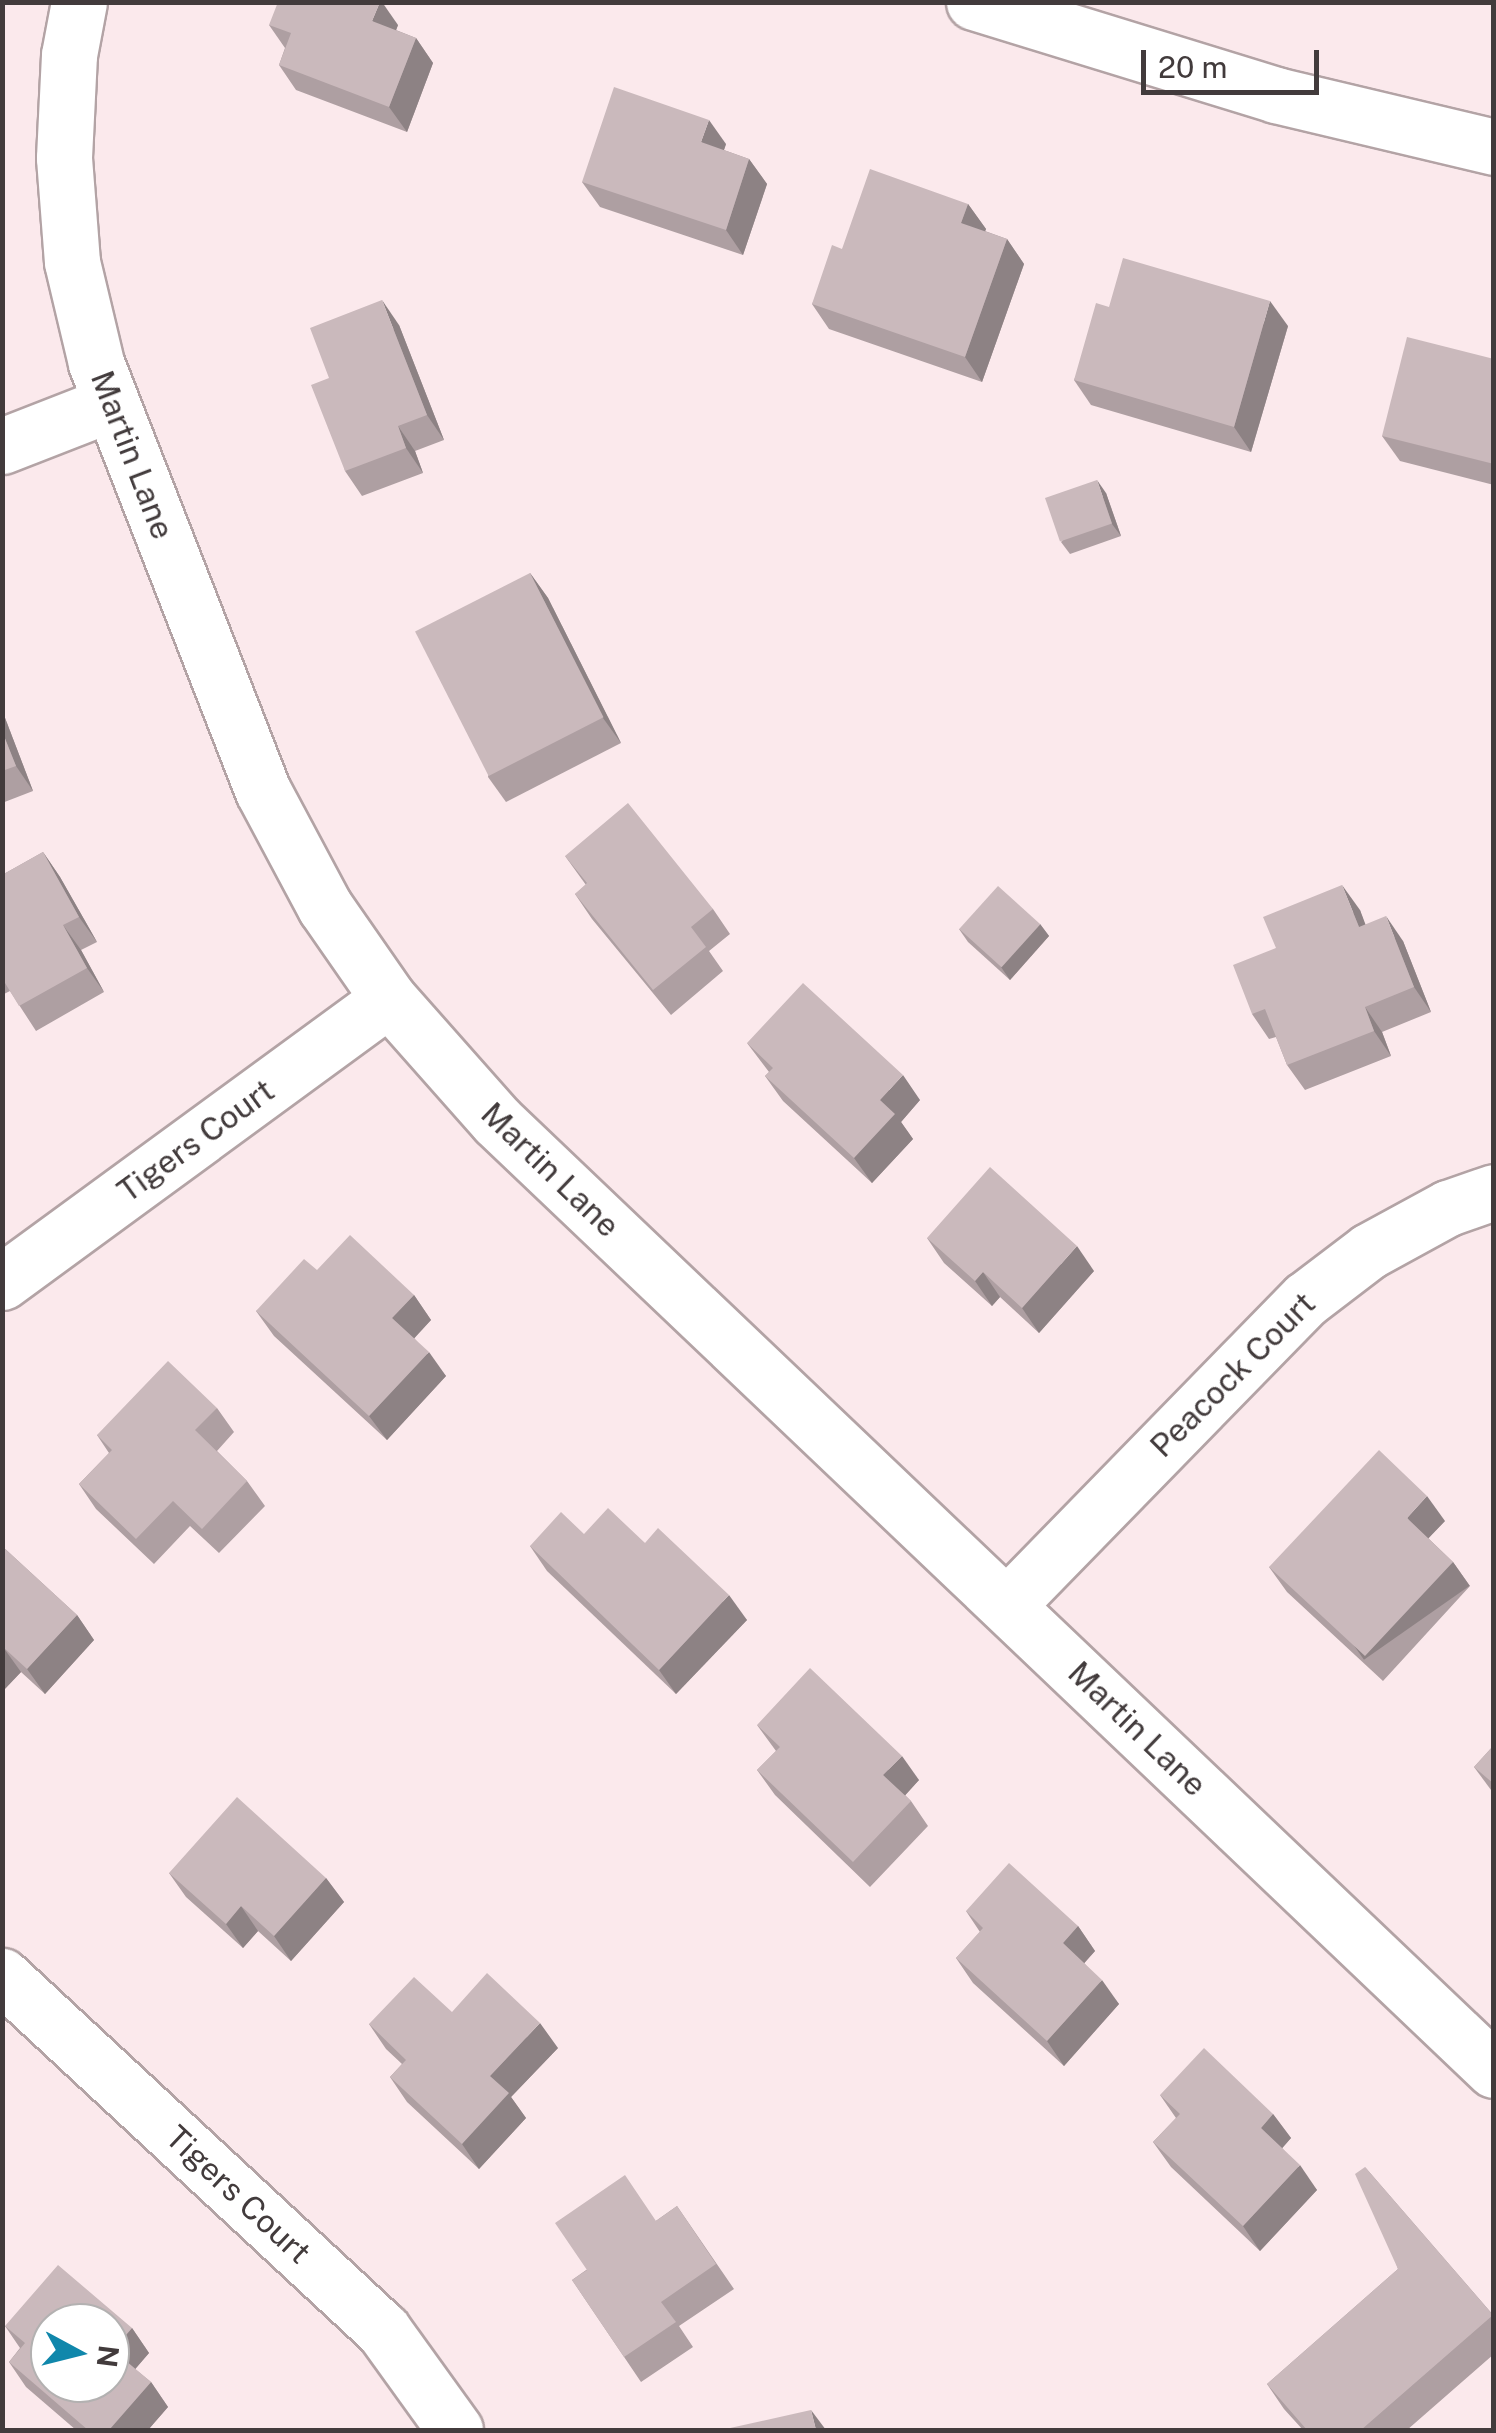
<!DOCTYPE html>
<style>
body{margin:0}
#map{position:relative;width:1496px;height:2433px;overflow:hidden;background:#fbe9ec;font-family:"Public Sans",sans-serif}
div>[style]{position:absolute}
.roads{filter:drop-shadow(2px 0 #b3a3a5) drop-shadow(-2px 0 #b3a3a5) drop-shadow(0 2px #b3a3a5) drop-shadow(0 -2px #b3a3a5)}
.minor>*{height:55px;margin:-27.5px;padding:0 27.5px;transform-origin:27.5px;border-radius:27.5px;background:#fff}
.tertiary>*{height:55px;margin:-27.5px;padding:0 27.5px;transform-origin:27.5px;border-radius:27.5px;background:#fff}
.wall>*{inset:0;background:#ae9fa2}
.shaded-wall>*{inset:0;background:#8d8284;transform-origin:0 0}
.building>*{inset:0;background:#cab9bc;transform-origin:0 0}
span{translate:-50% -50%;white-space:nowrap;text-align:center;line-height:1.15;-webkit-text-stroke:8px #fff;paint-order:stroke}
.street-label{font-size:32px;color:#423b3c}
.frame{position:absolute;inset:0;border:5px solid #423b3c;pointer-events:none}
.north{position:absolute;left:30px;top:2303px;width:100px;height:100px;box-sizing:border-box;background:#fff;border:2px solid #b3b1b1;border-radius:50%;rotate:97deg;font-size:28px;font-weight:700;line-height:40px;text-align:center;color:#423b3c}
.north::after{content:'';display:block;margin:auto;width:35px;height:45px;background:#1087ab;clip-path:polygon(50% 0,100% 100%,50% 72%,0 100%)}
.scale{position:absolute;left:1141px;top:50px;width:178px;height:45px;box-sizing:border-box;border:5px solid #423b3c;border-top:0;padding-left:12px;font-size:30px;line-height:35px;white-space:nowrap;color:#423b3c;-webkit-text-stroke:8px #fff;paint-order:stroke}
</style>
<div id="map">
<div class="roads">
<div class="minor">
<div style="left:79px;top:2px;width:54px;rotate:100.7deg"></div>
<div style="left:69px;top:55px;width:103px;rotate:92.8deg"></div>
<div style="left:64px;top:158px;width:104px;rotate:85.6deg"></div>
<div style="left:72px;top:262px;width:104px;rotate:76.6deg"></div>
<div style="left:96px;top:363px;width:459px;rotate:68.7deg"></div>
<div style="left:263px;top:791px;width:132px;rotate:61.9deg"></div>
<div style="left:325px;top:907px;width:112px;rotate:55.2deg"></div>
<div style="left:389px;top:999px;width:163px;rotate:48.5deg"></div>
<div style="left:497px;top:1121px;width:1376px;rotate:43.59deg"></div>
<div style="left:2px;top:446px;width:116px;rotate:-21.3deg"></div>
<div style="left:2px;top:1282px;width:479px;rotate:-36.2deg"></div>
<div style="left:1007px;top:1605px;width:428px;rotate:-45.7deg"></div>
<div style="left:1306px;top:1299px;width:79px;rotate:-37.3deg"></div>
<div style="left:1369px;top:1251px;width:90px;rotate:-28.6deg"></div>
<div style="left:1448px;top:1208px;width:49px;rotate:-19.2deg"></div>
<div style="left:2px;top:1976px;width:520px;rotate:42.9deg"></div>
<div style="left:383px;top:2330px;width:123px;rotate:54.2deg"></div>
</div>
<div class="tertiary">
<div style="left:974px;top:2px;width:316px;rotate:17.1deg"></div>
<div style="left:1276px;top:95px;width:224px;rotate:13.4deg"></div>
</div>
</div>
<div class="wall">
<div style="clip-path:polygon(269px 25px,398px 25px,396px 30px,416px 38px,433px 63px,407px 132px,296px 90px,279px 65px,285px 48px)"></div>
<div style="clip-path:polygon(726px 144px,724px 150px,749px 159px,767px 184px,743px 255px,600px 207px,582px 182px)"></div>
<div style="clip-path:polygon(968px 204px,986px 229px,985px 231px,1007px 239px,1024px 264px,982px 382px,829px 329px,812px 304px,842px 249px)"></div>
<div style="clip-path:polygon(1109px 307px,1288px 326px,1251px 452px,1091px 405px,1074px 380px)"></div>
<div style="clip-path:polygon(399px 325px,444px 440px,415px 451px,423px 473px,362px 496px,345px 471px,329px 378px)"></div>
<div style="clip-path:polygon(1494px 359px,1494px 485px,1400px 461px,1382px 436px)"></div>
<div style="clip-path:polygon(1106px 493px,1121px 536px,1070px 554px,1061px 542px)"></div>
<div style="clip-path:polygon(530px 573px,548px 598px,621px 743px,506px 802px,488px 777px)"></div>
<div style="clip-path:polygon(2px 710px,33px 791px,2px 803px)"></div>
<div style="clip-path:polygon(43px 852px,60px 877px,97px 942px,81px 950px,104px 992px,36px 1031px,10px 991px,2px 995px,2px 875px)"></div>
<div style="clip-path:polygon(565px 856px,713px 909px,730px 934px,709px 951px,723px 971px,671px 1015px,592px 919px,575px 894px,586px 885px)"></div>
<div style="clip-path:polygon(1360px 910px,1365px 925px,1403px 941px,1431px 1012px,1382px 1032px,1391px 1056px,1305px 1090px,1287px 1065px,1276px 1037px,1269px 1039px,1252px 1014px,1276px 948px)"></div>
<div style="clip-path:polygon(1040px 924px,1049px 936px,1010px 980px,968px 942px,959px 929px)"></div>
<div style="clip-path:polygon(747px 1043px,920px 1100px,901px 1122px,913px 1139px,872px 1183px,783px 1101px,765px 1076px,769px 1072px)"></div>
<div style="clip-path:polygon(927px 1238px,1094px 1271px,1039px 1333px,1000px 1297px,992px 1306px,944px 1263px)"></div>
<div style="clip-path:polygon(317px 1270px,414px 1295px,431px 1320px,414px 1338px,446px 1376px,387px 1440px,274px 1336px,256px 1311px)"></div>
<div style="clip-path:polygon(217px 1408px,234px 1432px,217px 1451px,247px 1481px,265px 1506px,219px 1553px,190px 1526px,154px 1564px,96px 1509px,79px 1484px,109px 1453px,97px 1435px)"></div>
<div style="clip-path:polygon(1445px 1521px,1428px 1538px,1453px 1562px,1470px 1586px,1383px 1681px,1287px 1592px,1269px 1567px)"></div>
<div style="clip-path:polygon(584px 1534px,645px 1543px,747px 1620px,676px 1694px,547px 1571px,530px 1546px)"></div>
<div style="clip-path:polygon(2px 1546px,77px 1615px,94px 1640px,45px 1694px,21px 1672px,2px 1692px)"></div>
<div style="clip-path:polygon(757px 1725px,919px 1780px,905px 1795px,911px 1801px,928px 1826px,870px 1887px,775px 1795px,757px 1770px,776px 1751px)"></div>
<div style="clip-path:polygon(1494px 1745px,1494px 1794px,1474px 1767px)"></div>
<div style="clip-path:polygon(169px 1873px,326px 1878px,344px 1902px,291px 1961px,258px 1931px,243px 1948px,186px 1897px)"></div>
<div style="clip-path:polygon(966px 1911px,1078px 1926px,1095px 1951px,1084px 1963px,1119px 2004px,1064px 2066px,973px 1983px,956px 1958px,980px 1932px)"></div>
<div style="clip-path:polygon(452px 2012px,558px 2048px,511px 2097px,526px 2118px,479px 2169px,407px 2102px,390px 2077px,402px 2064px,386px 2049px,369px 2024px)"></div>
<div style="clip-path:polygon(1160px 2095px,1273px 2114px,1291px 2138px,1282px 2148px,1317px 2190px,1260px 2251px,1171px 2167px,1153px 2142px,1176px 2118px)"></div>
<div style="clip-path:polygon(1365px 2167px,1494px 2316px,1494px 2354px,1407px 2430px,1303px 2430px,1284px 2409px,1267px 2384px,1398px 2269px)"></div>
<div style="clip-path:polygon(677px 2206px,734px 2289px,679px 2326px,693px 2347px,641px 2382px,572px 2280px)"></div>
<div style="clip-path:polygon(5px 2326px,132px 2328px,149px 2353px,135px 2369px,151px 2382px,168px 2407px,148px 2430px,76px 2430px,26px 2387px,9px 2362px,20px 2348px)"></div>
</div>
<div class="shaded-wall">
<div style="clip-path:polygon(380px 2px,382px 2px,398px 25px,390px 46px,372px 21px)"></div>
<div style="clip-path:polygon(416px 38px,433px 63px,407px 132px,389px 107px)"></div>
<div style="clip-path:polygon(709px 120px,726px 144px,718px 167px,701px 142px)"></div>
<div style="clip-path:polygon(749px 159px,767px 184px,743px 255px,726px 230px)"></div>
<div style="clip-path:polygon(968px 204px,986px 229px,979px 247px,961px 223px)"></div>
<div style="clip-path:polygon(1007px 239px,1024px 264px,982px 382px,965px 357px)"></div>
<div style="clip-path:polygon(382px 300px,399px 325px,444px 440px,427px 415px)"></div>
<div style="clip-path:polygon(1270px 301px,1288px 326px,1251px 452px,1234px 427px)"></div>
<div style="clip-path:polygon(398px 426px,415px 451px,423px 473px,406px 448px)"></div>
<div style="clip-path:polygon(1097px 480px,1106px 493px,1121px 536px,1112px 524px)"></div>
<div style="clip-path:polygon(530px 573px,548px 598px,621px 743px,603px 718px)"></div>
<div style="clip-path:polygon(2px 710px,33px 791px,16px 766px,2px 731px)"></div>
<div style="clip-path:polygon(43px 852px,60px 877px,97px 942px,79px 917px)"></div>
<div style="clip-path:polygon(1342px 885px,1360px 910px,1376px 952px,1359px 927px)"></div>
<div style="clip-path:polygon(1386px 916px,1403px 941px,1431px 1012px,1414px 987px)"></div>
<div style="clip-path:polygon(1040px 924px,1049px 936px,1010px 980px,1001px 967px)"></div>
<div style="clip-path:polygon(63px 925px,81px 950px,104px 992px,87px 968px)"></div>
<div style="clip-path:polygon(1365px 1007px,1382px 1032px,1391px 1056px,1374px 1031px)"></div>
<div style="clip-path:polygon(903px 1075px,920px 1100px,901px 1122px,913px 1139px,872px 1183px,854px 1158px,880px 1100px)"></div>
<div style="clip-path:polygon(1077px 1246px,1094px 1271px,1039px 1333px,1022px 1308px)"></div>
<div style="clip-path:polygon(983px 1272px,1000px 1297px,992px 1306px,975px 1281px)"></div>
<div style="clip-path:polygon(414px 1295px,431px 1320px,410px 1343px,392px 1318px)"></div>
<div style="clip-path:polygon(429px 1352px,446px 1376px,387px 1440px,369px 1416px)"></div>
<div style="clip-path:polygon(1427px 1496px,1445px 1521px,1424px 1543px,1407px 1518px)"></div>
<div style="left:1453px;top:1562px;width:29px;height:129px;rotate:55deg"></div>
<div style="clip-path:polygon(729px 1595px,747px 1620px,676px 1694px,659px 1670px)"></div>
<div style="clip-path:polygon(77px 1615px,94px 1640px,45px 1694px,27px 1669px)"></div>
<div style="clip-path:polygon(3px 1647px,21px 1672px,2px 1692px,2px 1648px)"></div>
<div style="clip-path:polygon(902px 1756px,919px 1780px,901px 1800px,883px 1775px)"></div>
<div style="clip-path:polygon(326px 1878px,344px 1902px,291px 1961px,274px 1936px)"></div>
<div style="clip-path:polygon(241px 1906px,258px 1931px,243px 1948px,226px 1924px)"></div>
<div style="clip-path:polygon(1078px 1926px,1095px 1951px,1080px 1968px,1063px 1943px)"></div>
<div style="clip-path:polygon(1102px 1980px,1119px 2004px,1064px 2066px,1047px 2041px)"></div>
<div style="clip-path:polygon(540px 2023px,558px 2048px,511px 2097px,526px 2118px,479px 2169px,462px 2144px,490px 2076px)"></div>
<div style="clip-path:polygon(1273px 2114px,1291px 2138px,1278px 2153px,1261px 2128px)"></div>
<div style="clip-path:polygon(1300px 2165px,1317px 2190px,1260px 2251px,1243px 2226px)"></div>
<div style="clip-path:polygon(132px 2328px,149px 2353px,131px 2374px,113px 2350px)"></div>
<div style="clip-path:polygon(151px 2382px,168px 2407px,148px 2430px,109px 2430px)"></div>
<div style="clip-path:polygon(811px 2410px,826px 2430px,816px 2430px)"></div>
</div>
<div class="building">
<div style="clip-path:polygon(278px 2px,380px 2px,372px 21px,416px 38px,389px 107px,279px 65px,291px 33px,269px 25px)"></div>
<div style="clip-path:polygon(614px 87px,709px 120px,701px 142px,749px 159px,726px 230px,582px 182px)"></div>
<div style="clip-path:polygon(870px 169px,968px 204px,961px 223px,1007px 239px,965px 357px,812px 304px,832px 245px,842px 249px)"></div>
<div style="clip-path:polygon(1123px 258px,1270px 301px,1234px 427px,1074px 380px,1096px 303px,1109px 307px)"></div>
<div style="clip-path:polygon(382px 300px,427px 415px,398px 426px,406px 448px,345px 471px,311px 385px,329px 378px,310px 328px)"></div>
<div style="clip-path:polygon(1407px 337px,1494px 359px,1494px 464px,1382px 436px)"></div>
<div style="left:1097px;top:480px;width:46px;height:55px;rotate:71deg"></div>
<div style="left:530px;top:573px;width:162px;height:129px;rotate:63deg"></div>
<div style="clip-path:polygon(2px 731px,16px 766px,2px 771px)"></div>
<div style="clip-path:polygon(628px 803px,713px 909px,691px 927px,706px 947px,653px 990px,575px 894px,587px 883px,565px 856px)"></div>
<div style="clip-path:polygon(43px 852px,79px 917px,63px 925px,87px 968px,19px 1006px,2px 978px,2px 875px)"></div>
<div style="clip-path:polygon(1342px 885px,1359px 927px,1386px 916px,1414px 987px,1365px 1007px,1374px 1031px,1287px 1065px,1265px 1009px,1252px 1014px,1233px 965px,1276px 948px,1263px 917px)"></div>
<div style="left:998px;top:886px;width:57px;height:58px;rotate:42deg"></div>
<div style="clip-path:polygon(803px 983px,903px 1075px,880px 1100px,895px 1114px,854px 1158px,765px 1076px,773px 1068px,747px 1043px)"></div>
<div style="clip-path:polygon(990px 1167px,1077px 1246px,1022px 1308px,983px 1272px,975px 1281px,927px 1238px)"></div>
<div style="clip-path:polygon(350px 1235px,414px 1295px,392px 1318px,429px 1352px,369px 1416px,256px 1311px,304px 1259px,317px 1270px)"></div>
<div style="clip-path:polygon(168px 1361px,217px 1408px,195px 1430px,247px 1481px,202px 1529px,173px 1501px,136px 1539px,79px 1484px,112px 1450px,97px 1435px)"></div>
<div style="clip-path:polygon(1379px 1450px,1427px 1496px,1407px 1518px,1453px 1562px,1365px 1656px,1269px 1567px)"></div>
<div style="clip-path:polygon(608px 1508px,645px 1543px,658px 1528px,729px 1595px,659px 1670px,530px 1546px,561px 1512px,584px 1534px)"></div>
<div style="clip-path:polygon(2px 1546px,77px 1615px,27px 1669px,3px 1647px,2px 1648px)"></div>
<div style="clip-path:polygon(810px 1668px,902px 1756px,883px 1775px,911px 1801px,853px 1862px,757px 1770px,780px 1747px,757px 1725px)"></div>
<div style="clip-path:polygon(1494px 1745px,1494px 1784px,1474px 1767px)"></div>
<div style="clip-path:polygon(237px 1797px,326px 1878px,274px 1936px,241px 1906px,226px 1924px,169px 1873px)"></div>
<div style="clip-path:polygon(1009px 1863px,1078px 1926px,1063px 1943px,1102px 1980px,1047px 2041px,956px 1958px,983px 1928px,966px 1911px)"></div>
<div style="clip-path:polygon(487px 1973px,540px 2023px,490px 2076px,509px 2093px,462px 2144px,390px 2077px,406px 2060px,369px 2024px,414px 1977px,452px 2012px)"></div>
<div style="clip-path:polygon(1204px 2048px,1273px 2114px,1261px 2128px,1300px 2165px,1243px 2226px,1153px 2142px,1180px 2114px,1160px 2095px)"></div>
<div style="clip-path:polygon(1365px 2167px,1493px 2315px,1361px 2430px,1307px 2430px,1267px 2384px,1398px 2269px,1355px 2174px)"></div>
<div style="clip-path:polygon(625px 2175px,656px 2221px,677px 2206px,716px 2264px,661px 2302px,676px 2322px,624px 2357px,572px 2280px,587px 2270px,555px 2223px)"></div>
<div style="clip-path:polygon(evenodd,58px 2265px,132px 2328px,113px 2350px,151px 2382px,109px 2430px,88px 2430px,9px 2362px,25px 2343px,5px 2326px,58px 2265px,50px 2323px,110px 2323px,110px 2383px,50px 2383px,50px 2323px)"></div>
<div style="clip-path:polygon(811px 2410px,816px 2430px,721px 2430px)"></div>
</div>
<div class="street-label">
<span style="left:132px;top:455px;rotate:69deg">Martin Lane</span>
<span style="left:196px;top:1141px;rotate:-36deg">Tigers Court</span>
<span style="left:550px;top:1170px;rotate:44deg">Martin Lane</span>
<span style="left:1233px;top:1375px;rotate:-45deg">Peacock Court</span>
<span style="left:1137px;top:1729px;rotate:44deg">Martin Lane</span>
<span style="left:238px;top:2195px;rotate:43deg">Tigers Court</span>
</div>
<div class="frame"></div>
<div class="north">N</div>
<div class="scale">20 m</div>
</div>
